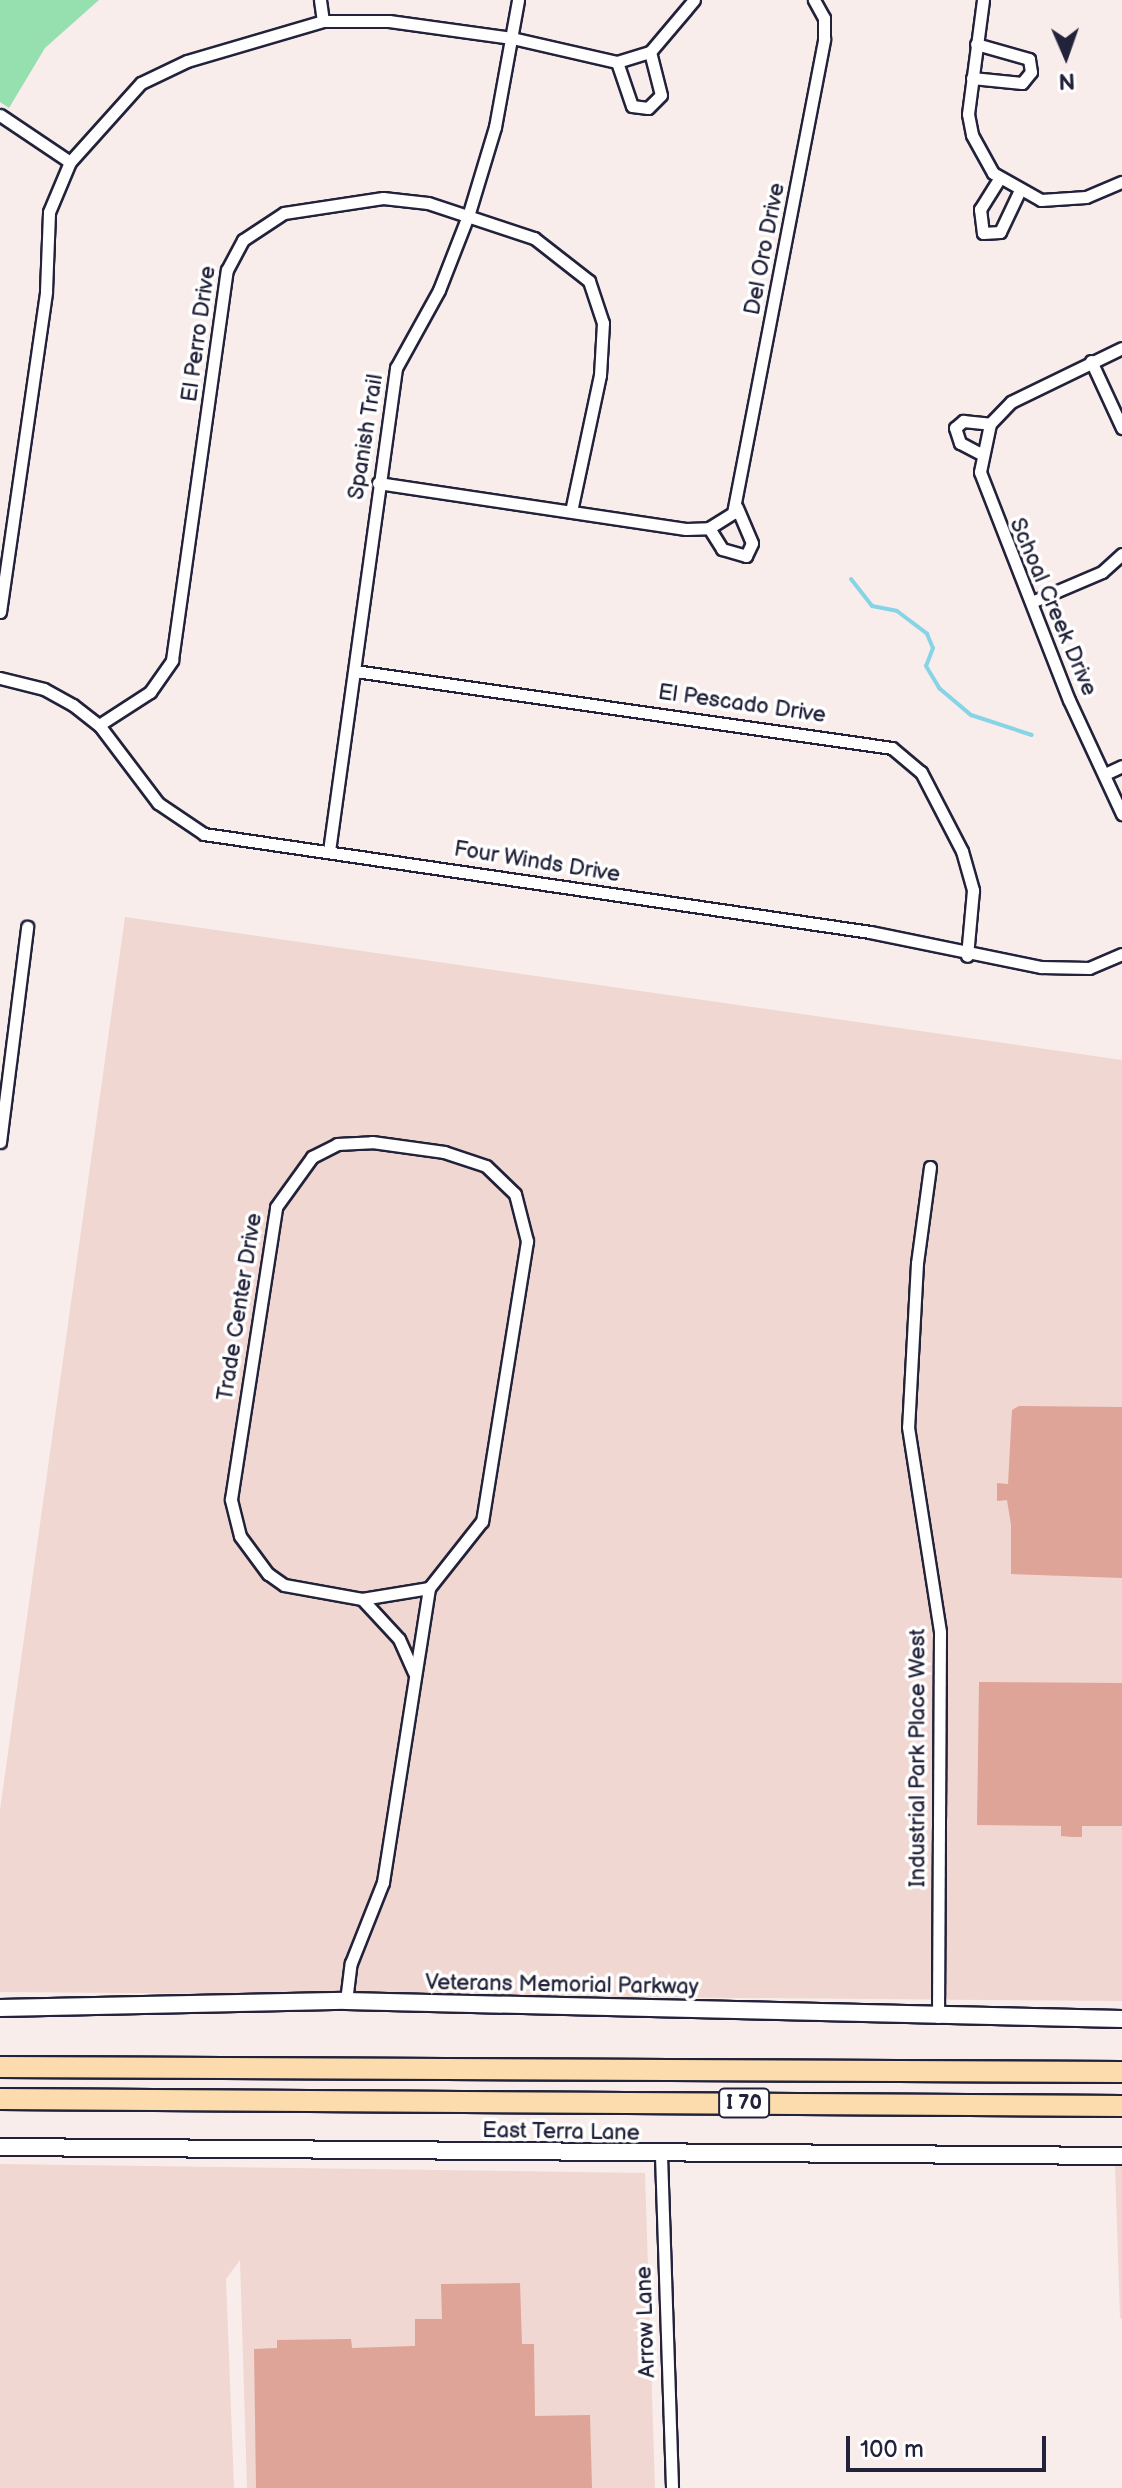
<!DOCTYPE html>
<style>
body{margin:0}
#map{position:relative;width:1122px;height:2488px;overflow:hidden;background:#f8edea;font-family:"Balsamiq Sans",sans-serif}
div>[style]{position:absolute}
.built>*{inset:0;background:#f0d7d1}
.green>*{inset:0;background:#96e0b0}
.stream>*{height:4px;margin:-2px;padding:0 2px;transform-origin:2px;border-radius:2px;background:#88d4e7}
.building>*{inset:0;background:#dda497}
.roads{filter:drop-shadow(2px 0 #22223b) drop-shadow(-2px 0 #22223b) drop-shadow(0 2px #22223b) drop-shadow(0 -2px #22223b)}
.street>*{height:11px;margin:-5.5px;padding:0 5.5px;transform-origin:5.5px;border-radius:5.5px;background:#fff}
.secondary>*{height:16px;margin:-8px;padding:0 8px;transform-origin:8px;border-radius:8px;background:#fff}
.highway>*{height:20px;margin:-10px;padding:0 10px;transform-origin:10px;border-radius:10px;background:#fcdcac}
span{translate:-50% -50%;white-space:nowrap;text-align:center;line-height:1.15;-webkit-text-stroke:7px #fff;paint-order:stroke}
.shield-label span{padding:2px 6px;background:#fff;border:2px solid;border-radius:6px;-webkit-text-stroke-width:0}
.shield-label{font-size:20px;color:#22223b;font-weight:700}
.street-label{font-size:22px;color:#22223b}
.north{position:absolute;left:1026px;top:16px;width:80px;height:80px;-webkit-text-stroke:6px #fff;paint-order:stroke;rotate:178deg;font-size:22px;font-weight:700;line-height:32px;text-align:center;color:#22223b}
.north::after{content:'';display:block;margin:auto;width:28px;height:36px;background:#22223b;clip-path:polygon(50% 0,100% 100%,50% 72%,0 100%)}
.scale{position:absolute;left:846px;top:2436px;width:200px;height:36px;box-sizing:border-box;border:4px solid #22223b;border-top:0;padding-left:10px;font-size:24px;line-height:28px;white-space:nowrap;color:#22223b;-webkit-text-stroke:6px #fff;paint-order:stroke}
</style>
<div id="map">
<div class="built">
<div style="clip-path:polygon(125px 917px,1122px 1060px,1122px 2001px,0 1992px,0 1810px)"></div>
<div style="clip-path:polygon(0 2164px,645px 2173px,655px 2488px,247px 2488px,240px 2260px,226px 2279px,234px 2488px,0 2488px)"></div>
<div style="clip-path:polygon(1115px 2165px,1122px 2165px,1122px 2319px,1120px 2318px)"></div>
</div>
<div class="green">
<div style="clip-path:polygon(0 0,99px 0,45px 48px,9px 108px,0 102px)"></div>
</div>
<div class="stream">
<div style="left:851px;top:579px;width:34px;rotate:52deg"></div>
<div style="left:872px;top:606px;width:25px;rotate:11deg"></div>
<div style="left:897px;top:611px;width:38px;rotate:37deg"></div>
<div style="left:927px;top:634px;width:15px;rotate:67deg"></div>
<div style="left:933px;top:648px;width:19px;rotate:111deg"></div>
<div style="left:926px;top:666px;width:26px;rotate:59deg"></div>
<div style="left:939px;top:688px;width:42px;rotate:40.2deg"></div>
<div style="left:971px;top:715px;width:64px;rotate:18.2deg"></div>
</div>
<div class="building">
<div style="clip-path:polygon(1019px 1406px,1122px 1407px,1122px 1578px,1011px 1574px,1011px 1525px,1007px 1500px,997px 1501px,997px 1483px,1008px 1484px,1012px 1410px)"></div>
<div style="clip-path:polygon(979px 1682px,1122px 1683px,1122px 1826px,1082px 1826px,1082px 1837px,1072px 1837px,1061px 1836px,1061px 1826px,977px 1825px)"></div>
<div style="clip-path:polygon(520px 2283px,522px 2344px,534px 2344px,535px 2416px,590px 2415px,592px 2488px,256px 2488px,254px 2349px,277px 2348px,277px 2340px,351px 2339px,352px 2348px,415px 2346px,415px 2319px,442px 2319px,441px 2284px)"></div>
</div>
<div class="roads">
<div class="street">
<div style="left:320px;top:0;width:21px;rotate:82deg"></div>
<div style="left:983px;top:0;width:115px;rotate:97.5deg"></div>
<div style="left:968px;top:114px;width:21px;rotate:79deg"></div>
<div style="left:972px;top:135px;width:43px;rotate:61.1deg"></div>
<div style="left:993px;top:173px;width:55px;rotate:29.4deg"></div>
<div style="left:1041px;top:200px;width:45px;rotate:-3.8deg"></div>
<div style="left:1086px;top:197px;width:39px;rotate:-23deg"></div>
<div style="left:617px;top:62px;width:46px;rotate:71.2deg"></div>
<div style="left:632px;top:106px;width:16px;rotate:7deg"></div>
<div style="left:648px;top:108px;width:18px;rotate:-45deg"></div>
<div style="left:661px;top:95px;width:44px;rotate:-104.3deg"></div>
<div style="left:972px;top:78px;width:50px;rotate:5.7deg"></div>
<div style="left:1022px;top:83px;width:14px;rotate:-51deg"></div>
<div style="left:1031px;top:72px;width:13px;rotate:-99deg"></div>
<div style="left:1029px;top:59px;width:55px;rotate:-164.2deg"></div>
<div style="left:0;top:115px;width:84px;rotate:33.9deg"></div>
<div style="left:999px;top:179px;width:36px;rotate:122deg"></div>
<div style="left:980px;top:209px;width:24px;rotate:83deg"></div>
<div style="left:983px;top:233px;width:17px;rotate:-3deg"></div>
<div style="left:1000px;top:232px;width:44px;rotate:-64.6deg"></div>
<div style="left:1122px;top:348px;width:123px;rotate:154.1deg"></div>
<div style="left:1011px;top:402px;width:30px;rotate:134deg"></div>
<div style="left:990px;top:424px;width:49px;rotate:101.8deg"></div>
<div style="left:980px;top:472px;width:245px;rotate:68.7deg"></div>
<div style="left:1069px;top:700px;width:126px;rotate:65.1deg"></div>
<div style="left:1091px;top:361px;width:74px;rotate:65.2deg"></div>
<div style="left:983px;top:455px;width:26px;rotate:-152deg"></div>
<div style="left:960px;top:443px;width:16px;rotate:-108deg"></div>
<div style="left:955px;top:428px;width:11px;rotate:-41deg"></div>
<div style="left:963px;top:421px;width:27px;rotate:6deg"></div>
<div style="left:378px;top:483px;width:311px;rotate:8.5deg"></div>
<div style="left:686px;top:529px;width:23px;rotate:-2deg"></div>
<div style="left:709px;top:528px;width:28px;rotate:-32deg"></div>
<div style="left:733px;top:513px;width:483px;rotate:-79.1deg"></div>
<div style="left:824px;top:39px;width:21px;rotate:-90deg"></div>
<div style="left:824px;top:18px;width:21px;rotate:-119deg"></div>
<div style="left:709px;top:528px;width:25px;rotate:58deg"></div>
<div style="left:722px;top:549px;width:25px;rotate:16deg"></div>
<div style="left:746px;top:556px;width:14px;rotate:-65deg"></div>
<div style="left:752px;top:543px;width:39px;rotate:-113deg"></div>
<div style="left:1034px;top:601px;width:74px;rotate:-23.1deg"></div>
<div style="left:1102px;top:572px;width:27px;rotate:-42deg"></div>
<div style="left:0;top:612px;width:324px;rotate:-81.8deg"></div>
<div style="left:46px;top:291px;width:79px;rotate:-87.8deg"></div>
<div style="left:49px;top:212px;width:54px;rotate:-67.2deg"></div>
<div style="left:70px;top:162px;width:106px;rotate:-48.1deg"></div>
<div style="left:141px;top:83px;width:51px;rotate:-25.6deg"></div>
<div style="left:187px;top:61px;width:142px;rotate:-16.4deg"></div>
<div style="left:323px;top:21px;width:66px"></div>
<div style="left:389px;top:21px;width:124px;rotate:7.9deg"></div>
<div style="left:512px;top:38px;width:108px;rotate:12.9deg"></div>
<div style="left:617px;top:62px;width:34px;rotate:-17deg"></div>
<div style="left:650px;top:52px;width:68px;rotate:-49.8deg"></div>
<div style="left:355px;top:671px;width:542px;rotate:8.16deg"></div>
<div style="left:892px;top:748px;width:38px;rotate:40deg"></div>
<div style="left:921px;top:772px;width:89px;rotate:62.6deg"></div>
<div style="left:962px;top:851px;width:41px;rotate:74.2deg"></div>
<div style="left:973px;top:890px;width:66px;rotate:95.2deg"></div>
<div style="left:0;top:678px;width:45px;rotate:14deg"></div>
<div style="left:44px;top:689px;width:33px;rotate:29deg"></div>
<div style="left:73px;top:705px;width:33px;rotate:38deg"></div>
<div style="left:99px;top:725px;width:98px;rotate:52.9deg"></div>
<div style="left:158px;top:803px;width:55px;rotate:34deg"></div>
<div style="left:204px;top:834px;width:673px;rotate:8.37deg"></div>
<div style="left:870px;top:932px;width:175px;rotate:11.6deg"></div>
<div style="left:1041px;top:967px;width:48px;rotate:1.2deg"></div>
<div style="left:1089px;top:968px;width:36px;rotate:-23deg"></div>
<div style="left:99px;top:725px;width:61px;rotate:-32.9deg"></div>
<div style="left:150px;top:692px;width:39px;rotate:-55deg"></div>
<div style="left:172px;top:660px;width:394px;rotate:-82deg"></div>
<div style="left:227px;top:270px;width:34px;rotate:-62deg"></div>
<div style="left:243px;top:240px;width:49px;rotate:-33.4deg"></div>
<div style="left:284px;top:213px;width:100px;rotate:-8.6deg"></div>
<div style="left:383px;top:198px;width:45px;rotate:6.3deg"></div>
<div style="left:428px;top:203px;width:112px;rotate:18.3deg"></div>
<div style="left:534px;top:238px;width:70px;rotate:38deg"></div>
<div style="left:589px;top:281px;width:44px;rotate:71.6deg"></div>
<div style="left:603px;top:323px;width:52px;rotate:93.3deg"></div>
<div style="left:600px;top:375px;width:139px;rotate:102deg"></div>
<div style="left:1105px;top:774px;width:19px;rotate:-25deg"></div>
<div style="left:329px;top:851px;width:488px;rotate:-82.1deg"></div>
<div style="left:396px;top:368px;width:89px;rotate:-61.1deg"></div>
<div style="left:439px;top:290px;width:83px;rotate:-68.7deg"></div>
<div style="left:469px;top:213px;width:90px;rotate:-73.2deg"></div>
<div style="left:495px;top:127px;width:129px;rotate:-79.7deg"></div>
<div style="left:0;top:1142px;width:217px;rotate:-82.8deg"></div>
<div style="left:372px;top:1142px;width:73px;rotate:7.9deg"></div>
<div style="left:444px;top:1152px;width:44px;rotate:18.4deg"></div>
<div style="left:486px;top:1166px;width:40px;rotate:44deg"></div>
<div style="left:515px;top:1194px;width:49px;rotate:75.7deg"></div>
<div style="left:527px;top:1241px;width:284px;rotate:99.1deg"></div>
<div style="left:482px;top:1521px;width:85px;rotate:128.3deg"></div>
<div style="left:429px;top:1588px;width:68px;rotate:170.7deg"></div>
<div style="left:362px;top:1599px;width:79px;rotate:-169.8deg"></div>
<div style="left:284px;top:1585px;width:19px;rotate:-145deg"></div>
<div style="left:268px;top:1574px;width:47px;rotate:-126.4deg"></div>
<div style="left:240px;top:1536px;width:38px;rotate:-104deg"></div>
<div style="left:231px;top:1499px;width:295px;rotate:-81.2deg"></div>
<div style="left:276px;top:1207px;width:62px;rotate:-54.2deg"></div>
<div style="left:312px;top:1157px;width:28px;rotate:-27deg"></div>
<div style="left:337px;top:1144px;width:35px;rotate:-3deg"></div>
<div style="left:930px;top:1167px;width:97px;rotate:97.7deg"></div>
<div style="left:917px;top:1263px;width:164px;rotate:93.1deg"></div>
<div style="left:908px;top:1427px;width:207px;rotate:81.1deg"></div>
<div style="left:940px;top:1632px;width:385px;rotate:90.3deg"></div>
<div style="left:362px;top:1599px;width:54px;rotate:47.2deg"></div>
<div style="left:399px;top:1639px;width:37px;rotate:66deg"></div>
<div style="left:346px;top:2001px;width:38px;rotate:-83deg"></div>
<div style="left:351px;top:1963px;width:87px;rotate:-68.4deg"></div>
<div style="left:383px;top:1882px;width:298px;rotate:-81.1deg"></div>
<div style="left:661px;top:2155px;width:333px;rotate:88.1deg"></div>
</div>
<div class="secondary">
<div style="left:0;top:2008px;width:346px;rotate:-1.2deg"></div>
<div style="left:346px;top:2001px;width:776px;rotate:1.33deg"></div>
<div style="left:0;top:2147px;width:1122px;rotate:0.46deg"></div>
</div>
<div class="highway">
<div style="left:0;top:2067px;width:1122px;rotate:0.26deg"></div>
<div style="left:0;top:2099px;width:1122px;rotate:0.36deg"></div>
</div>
</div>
<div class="shield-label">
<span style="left:744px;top:2103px">I 70</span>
</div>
<div class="street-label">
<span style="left:765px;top:249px;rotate:-79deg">Del Oro Drive</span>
<span style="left:199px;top:334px;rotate:-82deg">El Perro Drive</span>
<span style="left:366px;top:437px;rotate:-81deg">Spanish Trail</span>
<span style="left:1053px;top:607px;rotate:67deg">Schoal Creek Drive</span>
<span style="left:742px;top:704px;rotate:8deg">El Pescado Drive</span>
<span style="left:537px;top:862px;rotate:9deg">Four Winds Drive</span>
<span style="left:240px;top:1307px;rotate:-81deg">Trade Center Drive</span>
<span style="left:918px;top:1758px;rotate:-90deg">Industrial Park Place West</span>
<span style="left:562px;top:1985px;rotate:1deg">Veterans Memorial Parkway</span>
<span style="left:561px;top:2132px;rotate:1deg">East Terra Lane</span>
<span style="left:646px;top:2322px;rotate:-92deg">Arrow Lane</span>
</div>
<div class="north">N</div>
<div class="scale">100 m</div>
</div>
